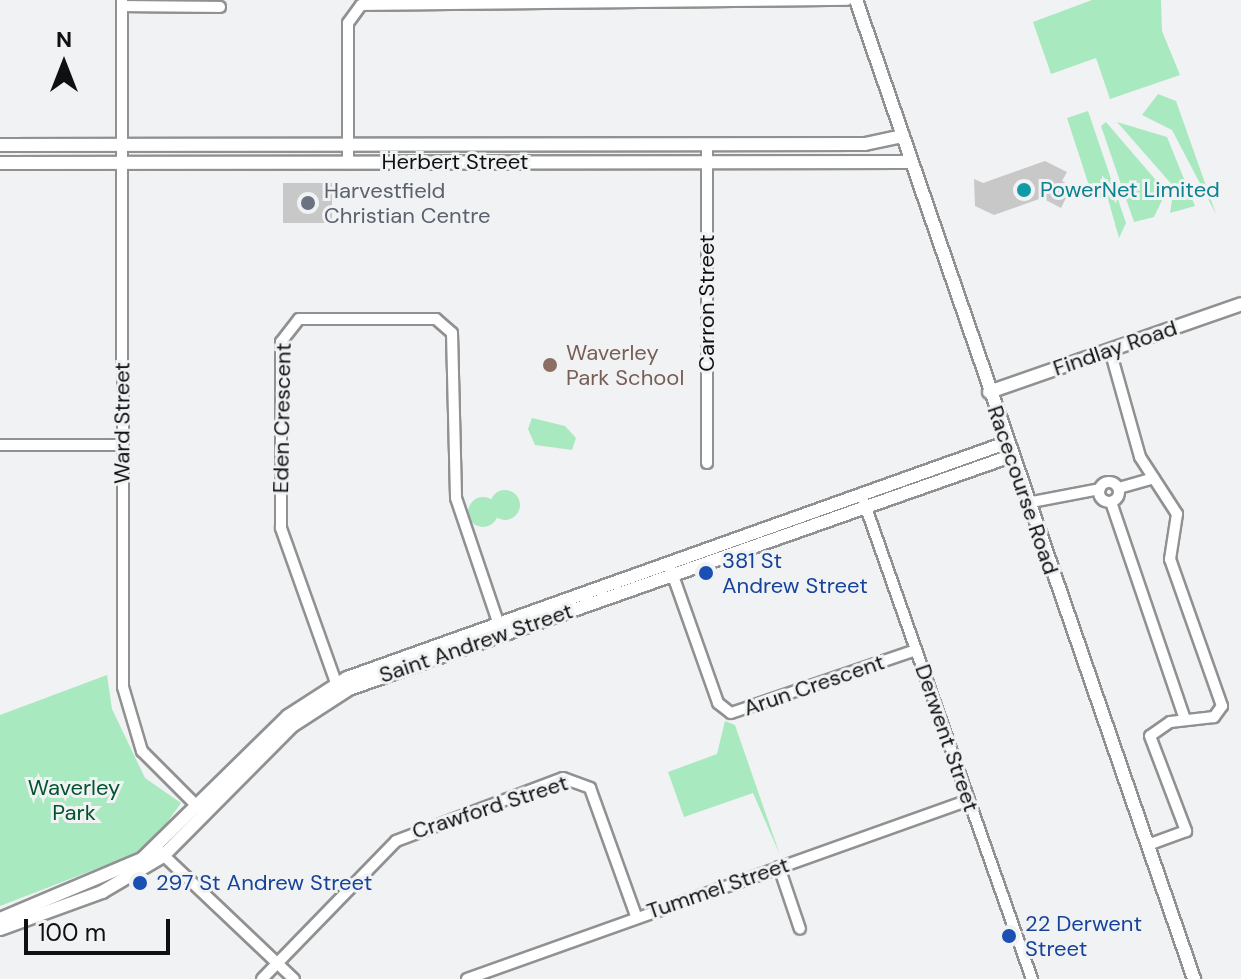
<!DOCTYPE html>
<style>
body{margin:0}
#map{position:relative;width:1241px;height:979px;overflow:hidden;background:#f0f2f3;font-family:"DM Sans",sans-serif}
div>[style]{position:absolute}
.green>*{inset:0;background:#a9e9c0}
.round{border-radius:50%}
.building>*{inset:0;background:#c9c8c9;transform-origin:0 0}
.roads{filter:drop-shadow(2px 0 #909192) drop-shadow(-2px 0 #909192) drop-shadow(0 2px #909192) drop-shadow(0 -2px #909192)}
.minor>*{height:10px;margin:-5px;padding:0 5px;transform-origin:5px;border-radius:5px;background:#fff}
.minor>.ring{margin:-5px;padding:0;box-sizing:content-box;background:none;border:10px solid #fff;border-radius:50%}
.tertiary>*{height:12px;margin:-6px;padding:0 6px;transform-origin:6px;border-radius:6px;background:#fff}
.dots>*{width:22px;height:22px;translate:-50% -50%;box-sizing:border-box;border:4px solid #f0f2f3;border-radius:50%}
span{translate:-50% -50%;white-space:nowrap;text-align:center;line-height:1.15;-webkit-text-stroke:6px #f0f2f3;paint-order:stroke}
.street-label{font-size:22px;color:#0f1010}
.worship-label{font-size:22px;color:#5b616d}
.left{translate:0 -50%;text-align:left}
.culture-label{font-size:22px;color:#0d838f}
.education-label{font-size:22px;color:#785e54}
.transit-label{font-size:22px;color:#164399}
.park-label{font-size:22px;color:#03522f}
.north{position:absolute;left:24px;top:24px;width:80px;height:80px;-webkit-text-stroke:6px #f0f2f3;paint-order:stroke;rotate:0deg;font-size:22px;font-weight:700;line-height:32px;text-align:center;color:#0f1010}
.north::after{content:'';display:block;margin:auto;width:28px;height:36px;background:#0f1010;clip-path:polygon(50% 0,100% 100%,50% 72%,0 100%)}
.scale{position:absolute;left:24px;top:919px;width:146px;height:36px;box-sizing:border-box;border:4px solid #0f1010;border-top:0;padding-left:10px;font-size:24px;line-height:28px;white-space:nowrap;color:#0f1010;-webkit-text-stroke:6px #f0f2f3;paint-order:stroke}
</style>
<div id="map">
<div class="green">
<div style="clip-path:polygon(1092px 0,1161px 0,1162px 31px,1180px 75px,1110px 99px,1096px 58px,1051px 74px,1033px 22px)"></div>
<div style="clip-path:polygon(1158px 94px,1176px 101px,1216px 214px,1172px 130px,1142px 115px)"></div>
<div style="clip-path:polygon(1088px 111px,1126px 223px,1119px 238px,1108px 199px,1093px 198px,1067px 118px)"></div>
<div style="clip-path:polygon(1106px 122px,1166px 192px,1154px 217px,1134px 222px,1101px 126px)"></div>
<div style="clip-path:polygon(1117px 122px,1167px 137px,1195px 206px,1170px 213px,1174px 187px)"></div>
<div style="clip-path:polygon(532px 418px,565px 426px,576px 438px,572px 450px,535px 445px,528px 429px)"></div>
<div class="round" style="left:490px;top:490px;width:30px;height:30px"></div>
<div class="round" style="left:468px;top:497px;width:30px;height:30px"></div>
<div style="clip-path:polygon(107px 675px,112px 709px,145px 778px,181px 803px,148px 849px,0 906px,0 715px)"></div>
<div style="clip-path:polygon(725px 721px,735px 725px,780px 855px,753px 793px,684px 817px,668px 772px,717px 754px)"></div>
</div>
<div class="building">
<div style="clip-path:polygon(1045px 161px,1067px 172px,1062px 181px,1072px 186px,1061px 208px,1042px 198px,994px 215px,975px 206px,974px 179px,983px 183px)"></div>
<div style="left:283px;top:183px;width:49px;height:40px"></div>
</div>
<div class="roads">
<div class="minor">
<div style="left:122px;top:0;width:687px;rotate:89.92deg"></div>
<div style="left:123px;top:687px;width:67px;rotate:73.5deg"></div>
<div style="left:142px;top:751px;width:83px;rotate:45deg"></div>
<div style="left:122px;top:6px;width:98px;rotate:0.6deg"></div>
<div style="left:707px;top:144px;width:319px;rotate:90deg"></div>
<div style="left:348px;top:162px;width:139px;rotate:-90deg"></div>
<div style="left:348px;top:23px;width:22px;rotate:-54deg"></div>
<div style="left:361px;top:5px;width:486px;rotate:-0.6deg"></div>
<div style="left:1110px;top:350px;width:111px;rotate:74.3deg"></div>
<div style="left:1140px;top:457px;width:68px;rotate:57deg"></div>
<div style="left:1177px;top:514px;width:46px;rotate:98.8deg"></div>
<div style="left:1170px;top:559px;width:156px;rotate:70.5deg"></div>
<div style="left:1222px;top:706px;width:14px;rotate:126deg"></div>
<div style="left:1214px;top:717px;width:44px;rotate:173.5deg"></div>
<div style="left:1170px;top:722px;width:24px;rotate:145deg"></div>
<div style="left:1150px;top:736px;width:102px;rotate:69.2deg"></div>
<div style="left:1186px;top:831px;width:40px;rotate:159.8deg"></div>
<div style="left:0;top:445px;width:122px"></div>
<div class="ring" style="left:1099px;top:482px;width:10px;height:10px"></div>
<div style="left:1119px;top:488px;width:36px;rotate:-16deg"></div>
<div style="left:864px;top:502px;width:506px;rotate:70.6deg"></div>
<div style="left:1111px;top:502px;width:229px;rotate:71.2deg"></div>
<div style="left:1027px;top:503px;width:74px;rotate:-10.9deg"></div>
<div style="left:671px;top:570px;width:141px;rotate:70.5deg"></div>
<div style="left:718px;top:703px;width:16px;rotate:38deg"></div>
<div style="left:731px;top:713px;width:195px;rotate:-18.8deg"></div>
<div style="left:339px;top:691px;width:173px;rotate:-109.6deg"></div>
<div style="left:281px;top:528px;width:186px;rotate:-90deg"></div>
<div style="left:281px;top:342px;width:29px;rotate:-52deg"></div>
<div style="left:299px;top:319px;width:137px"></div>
<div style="left:436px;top:319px;width:21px;rotate:41deg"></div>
<div style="left:452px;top:333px;width:165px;rotate:88.6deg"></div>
<div style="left:456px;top:498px;width:137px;rotate:71.3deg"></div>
<div style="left:159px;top:851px;width:186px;rotate:43.5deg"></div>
<div style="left:779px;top:867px;width:65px;rotate:71.3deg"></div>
<div style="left:262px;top:979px;width:192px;rotate:-45.8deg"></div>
<div style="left:396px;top:841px;width:178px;rotate:-20.7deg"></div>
<div style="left:563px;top:778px;width:29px;rotate:20deg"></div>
<div style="left:590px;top:788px;width:136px;rotate:70.2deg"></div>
<div style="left:467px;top:979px;width:533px;rotate:-19.62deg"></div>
</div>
<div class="tertiary">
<div style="left:856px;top:0;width:1036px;rotate:70.95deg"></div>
<div style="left:0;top:145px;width:865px;rotate:-0.07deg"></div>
<div style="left:865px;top:144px;width:39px;rotate:-12deg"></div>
<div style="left:0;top:163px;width:911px;rotate:-0.06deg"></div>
<div style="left:989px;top:392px;width:267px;rotate:-19.2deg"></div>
<div style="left:0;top:919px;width:154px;rotate:-22.9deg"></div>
<div style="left:142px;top:859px;width:204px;rotate:-44.4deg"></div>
<div style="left:288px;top:716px;width:70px;rotate:-32.8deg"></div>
<div style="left:347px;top:678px;width:700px;rotate:-19.63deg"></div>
<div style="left:0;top:929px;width:109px;rotate:-19.9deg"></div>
<div style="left:102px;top:892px;width:71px;rotate:-30.5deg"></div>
<div style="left:163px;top:856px;width:183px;rotate:-45.2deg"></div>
<div style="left:292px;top:726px;width:68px;rotate:-33deg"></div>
<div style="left:349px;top:689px;width:702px;rotate:-19.39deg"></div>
</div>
</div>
<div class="dots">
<div style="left:1024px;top:190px;background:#0f9aa8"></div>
<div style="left:308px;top:203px;background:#6b7280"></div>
<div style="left:550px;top:365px;background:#8d6e63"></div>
<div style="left:706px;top:573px;background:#1a4fb4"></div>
<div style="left:140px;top:883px;background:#1a4fb4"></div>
<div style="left:1009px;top:936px;background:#1a4fb4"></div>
</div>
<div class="street-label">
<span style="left:455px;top:162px">Herbert Street</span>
<span style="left:707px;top:303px;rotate:-90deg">Carron Street</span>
<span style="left:1115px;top:348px;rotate:-19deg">Findlay Road</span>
<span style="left:282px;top:418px;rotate:-89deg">Eden Crescent</span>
<span style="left:122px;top:423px;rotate:-90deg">Ward Street</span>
<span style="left:1023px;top:490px;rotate:71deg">Racecourse Road</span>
<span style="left:476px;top:643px;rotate:-19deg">Saint Andrew Street</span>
<span style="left:814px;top:685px;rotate:-19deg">Arun Crescent</span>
<span style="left:947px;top:738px;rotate:71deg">Derwent Street</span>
<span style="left:490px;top:807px;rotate:-18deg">Crawford Street</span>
<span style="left:718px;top:888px;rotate:-19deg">Tummel Street</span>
</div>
<div class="worship-label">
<span class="left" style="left:324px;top:203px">Harvestfield<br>Christian Centre</span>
</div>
<div class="culture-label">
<span class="left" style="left:1040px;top:190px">PowerNet Limited</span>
</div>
<div class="education-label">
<span class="left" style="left:566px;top:365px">Waverley<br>Park School</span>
</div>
<div class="transit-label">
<span class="left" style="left:722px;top:573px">381 St<br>Andrew Street</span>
<span class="left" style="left:156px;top:883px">297 St Andrew Street</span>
<span class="left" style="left:1025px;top:936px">22 Derwent<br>Street</span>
</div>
<div class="park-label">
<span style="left:74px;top:800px">Waverley<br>Park</span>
</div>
<div class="north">N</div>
<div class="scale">100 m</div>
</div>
